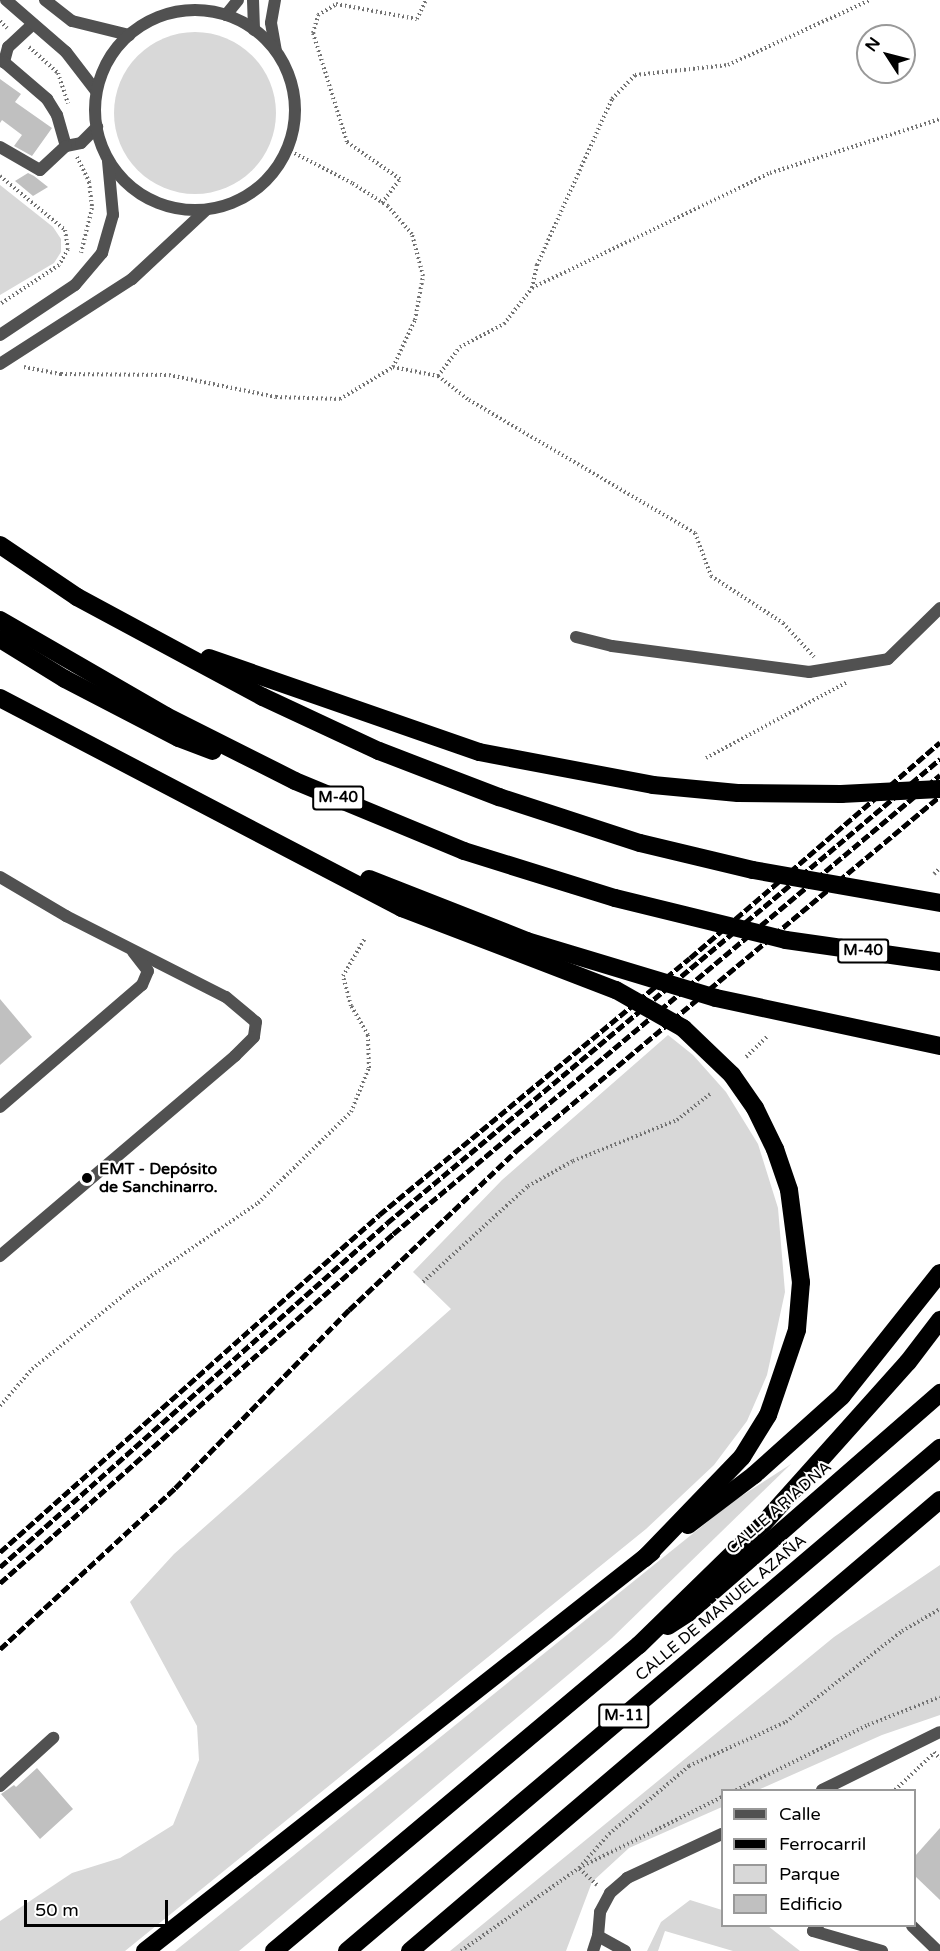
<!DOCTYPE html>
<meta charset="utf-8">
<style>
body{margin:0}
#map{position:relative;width:940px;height:1951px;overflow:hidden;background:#fff;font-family:"Varela Round",sans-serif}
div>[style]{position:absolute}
.green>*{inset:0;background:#d8d8d8}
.round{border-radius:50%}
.building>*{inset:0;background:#c0c0c0}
.path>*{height:4px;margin-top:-2px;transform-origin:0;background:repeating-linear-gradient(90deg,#737373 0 1.5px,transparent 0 4.5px)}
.service>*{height:12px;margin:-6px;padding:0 6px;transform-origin:6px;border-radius:6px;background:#515151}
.minor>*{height:12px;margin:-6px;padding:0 6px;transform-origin:6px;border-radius:6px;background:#515151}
.tertiary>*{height:12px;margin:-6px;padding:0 6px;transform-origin:6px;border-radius:6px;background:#515151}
.tertiary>.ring{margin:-6px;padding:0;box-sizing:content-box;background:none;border:12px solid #515151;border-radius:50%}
.motorway>*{height:18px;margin:-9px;padding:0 9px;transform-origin:9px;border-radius:9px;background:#000}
.rail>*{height:4.5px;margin-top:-2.25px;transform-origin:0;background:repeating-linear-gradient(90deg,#000 0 9px,transparent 0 12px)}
.dots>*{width:16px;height:16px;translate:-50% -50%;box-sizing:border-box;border:3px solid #fff;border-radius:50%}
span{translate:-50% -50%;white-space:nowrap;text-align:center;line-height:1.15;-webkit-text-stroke:4.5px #fff;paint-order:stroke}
.shield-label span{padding:2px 4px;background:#fff;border:2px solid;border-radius:4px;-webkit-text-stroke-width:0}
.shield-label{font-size:15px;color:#000;font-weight:700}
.poi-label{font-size:16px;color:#000;font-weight:700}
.left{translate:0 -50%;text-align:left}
.street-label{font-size:16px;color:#000}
.legend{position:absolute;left:721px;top:1789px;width:195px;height:138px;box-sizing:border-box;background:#fff;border:2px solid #999;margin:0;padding:8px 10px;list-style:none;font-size:18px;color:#000}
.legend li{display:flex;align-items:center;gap:12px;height:30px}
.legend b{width:30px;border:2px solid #999}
.north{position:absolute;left:856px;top:24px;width:60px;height:60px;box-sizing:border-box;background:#fff;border:2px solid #999;border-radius:50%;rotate:306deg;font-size:16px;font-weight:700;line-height:24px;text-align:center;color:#000}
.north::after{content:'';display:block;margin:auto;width:21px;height:27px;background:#000;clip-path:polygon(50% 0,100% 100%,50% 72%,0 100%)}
.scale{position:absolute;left:24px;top:1900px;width:144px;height:27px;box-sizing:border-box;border:3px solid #000;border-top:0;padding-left:8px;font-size:18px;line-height:21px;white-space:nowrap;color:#000;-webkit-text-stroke:4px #fff;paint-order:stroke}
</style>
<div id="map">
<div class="green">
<div class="round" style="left:114px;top:32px;width:162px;height:162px"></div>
<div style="clip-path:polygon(0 185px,53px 227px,61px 239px,61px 252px,54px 263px,0 295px)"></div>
<div style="clip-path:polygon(668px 1035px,693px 1055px,726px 1092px,758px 1144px,778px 1208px,785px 1292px,767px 1375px,747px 1421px,714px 1465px,646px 1529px,125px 1951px,0 1951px,0 1921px,72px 1873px,120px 1858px,173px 1825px,199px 1760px,197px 1726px,130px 1602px,174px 1554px,451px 1309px,413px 1272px,502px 1180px)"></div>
<div style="clip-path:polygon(791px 1464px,612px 1638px,239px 1951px,175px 1951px,732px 1502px)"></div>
<div style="clip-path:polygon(940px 1565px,940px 1715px,882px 1735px,758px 1790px,722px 1790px,722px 1807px,629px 1848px,592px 1882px,566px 1951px,450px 1951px,834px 1637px)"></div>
<div style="clip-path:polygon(690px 1900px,722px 1910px,722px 1926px,768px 1926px,800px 1951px,733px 1951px,665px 1931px,658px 1951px,647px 1951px,661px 1922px)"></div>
</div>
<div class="building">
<div style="clip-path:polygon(0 79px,21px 94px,15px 102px,52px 128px,32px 156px,14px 146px,22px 135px,2px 120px,0 123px)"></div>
<div style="clip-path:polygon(28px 173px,34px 176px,48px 187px,33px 196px,15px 181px)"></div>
<div style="clip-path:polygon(0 999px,32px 1037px,0 1065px)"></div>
<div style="clip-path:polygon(37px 1768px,73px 1809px,40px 1839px,1px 1794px,14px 1785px,16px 1787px)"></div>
<div style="clip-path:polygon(940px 1828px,940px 1900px,915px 1876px,915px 1856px)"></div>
</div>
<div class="path">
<div style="left:0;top:21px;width:10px;rotate:45deg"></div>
<div style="left:29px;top:47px;width:39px;rotate:42deg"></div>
<div style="left:58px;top:73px;width:32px;rotate:72deg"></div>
<div style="left:77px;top:157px;width:28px;rotate:64deg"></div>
<div style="left:89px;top:182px;width:26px;rotate:83deg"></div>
<div style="left:92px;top:208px;width:46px;rotate:103.7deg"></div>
<div style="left:0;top:176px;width:85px;rotate:39.7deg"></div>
<div style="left:65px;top:230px;width:19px;rotate:81deg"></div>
<div style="left:68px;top:249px;width:18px;rotate:119deg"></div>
<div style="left:59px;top:265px;width:71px;rotate:146.5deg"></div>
<div style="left:382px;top:203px;width:30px;rotate:-53deg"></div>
<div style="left:400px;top:179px;width:65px;rotate:-145.1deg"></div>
<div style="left:347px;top:142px;width:114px;rotate:-107.3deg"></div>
<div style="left:313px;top:33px;width:19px;rotate:-74deg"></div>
<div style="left:318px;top:15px;width:21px;rotate:-31deg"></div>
<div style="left:336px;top:4px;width:82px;rotate:10.5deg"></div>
<div style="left:417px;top:19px;width:21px;rotate:-65deg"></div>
<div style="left:532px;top:288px;width:24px;rotate:-78deg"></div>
<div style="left:537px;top:265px;width:182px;rotate:-65.7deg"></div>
<div style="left:612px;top:99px;width:33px;rotate:-46deg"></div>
<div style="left:635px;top:75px;width:94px;rotate:-6.1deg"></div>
<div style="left:728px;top:65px;width:156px;rotate:-24.6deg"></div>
<div style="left:24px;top:367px;width:38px;rotate:11deg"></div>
<div style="left:61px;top:374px;width:108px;rotate:0.5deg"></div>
<div style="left:169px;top:375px;width:109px;rotate:11.6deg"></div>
<div style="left:276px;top:397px;width:64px;rotate:1.8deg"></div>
<div style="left:340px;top:399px;width:62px;rotate:-31.1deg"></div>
<div style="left:393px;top:367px;width:52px;rotate:-64.9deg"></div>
<div style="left:415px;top:320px;width:45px;rotate:-79.7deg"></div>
<div style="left:423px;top:276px;width:43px;rotate:-104.7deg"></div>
<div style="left:412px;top:234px;width:37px;rotate:-131deg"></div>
<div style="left:388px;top:206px;width:43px;rotate:-147.4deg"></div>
<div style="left:352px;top:183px;width:72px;rotate:-152.7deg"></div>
<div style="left:393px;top:367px;width:46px;rotate:11.3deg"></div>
<div style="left:438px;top:376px;width:39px;rotate:38deg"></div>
<div style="left:469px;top:400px;width:262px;rotate:30.5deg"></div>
<div style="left:695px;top:533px;width:46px;rotate:69.6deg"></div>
<div style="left:711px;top:576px;width:86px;rotate:33.1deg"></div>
<div style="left:783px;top:623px;width:46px;rotate:47.6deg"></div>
<div style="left:438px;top:376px;width:36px;rotate:-53deg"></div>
<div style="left:460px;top:347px;width:50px;rotate:-27.6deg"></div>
<div style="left:504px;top:324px;width:46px;rotate:-52.1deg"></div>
<div style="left:532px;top:288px;width:264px;rotate:-25.8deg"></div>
<div style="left:770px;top:173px;width:178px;rotate:-17.6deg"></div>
<div style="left:706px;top:758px;width:160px;rotate:-28.3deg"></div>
<div style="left:934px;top:874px;width:8px;rotate:-45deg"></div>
<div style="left:746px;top:1057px;width:30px;rotate:-44deg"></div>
<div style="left:423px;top:1282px;width:142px;rotate:-42.4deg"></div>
<div style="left:528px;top:1186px;width:51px;rotate:-29.1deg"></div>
<div style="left:573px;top:1161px;width:112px;rotate:-21.5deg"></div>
<div style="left:677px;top:1120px;width:42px;rotate:-38.2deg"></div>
<div style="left:0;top:1406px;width:49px;rotate:-49.1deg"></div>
<div style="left:32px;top:1369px;width:124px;rotate:-38.8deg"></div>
<div style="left:129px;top:1291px;width:156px;rotate:-34.3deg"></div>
<div style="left:258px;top:1203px;width:130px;rotate:-44.4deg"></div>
<div style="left:351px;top:1112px;width:48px;rotate:-67.8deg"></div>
<div style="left:369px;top:1068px;width:33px;rotate:-92deg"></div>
<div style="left:368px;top:1035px;width:34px;rotate:-120deg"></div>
<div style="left:351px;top:1006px;width:31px;rotate:-105deg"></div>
<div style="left:343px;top:976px;width:44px;rotate:-59.9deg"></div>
<div style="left:934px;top:1752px;width:9px;rotate:49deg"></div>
<div style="left:736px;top:1790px;width:147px;rotate:-26.2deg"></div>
<div style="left:868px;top:1725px;width:77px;rotate:-21.3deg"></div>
<div style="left:895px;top:1790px;width:54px;rotate:-43.5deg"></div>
<div style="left:597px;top:1885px;width:25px;rotate:-137deg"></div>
<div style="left:579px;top:1868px;width:45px;rotate:-48.6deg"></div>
<div style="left:609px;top:1834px;width:105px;rotate:-40.4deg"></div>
<div style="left:689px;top:1766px;width:107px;rotate:-24.4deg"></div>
<div style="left:786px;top:1722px;width:147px;rotate:-38.1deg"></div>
<div style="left:902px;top:1631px;width:44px;rotate:-30.1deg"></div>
<div style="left:461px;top:1951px;width:144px;rotate:-35.1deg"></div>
<div style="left:579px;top:1868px;width:160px;rotate:-26.4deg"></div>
</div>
<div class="service">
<div style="left:253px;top:0;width:30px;rotate:88deg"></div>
<div style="left:226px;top:15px;width:19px;rotate:-51deg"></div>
<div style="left:33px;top:24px;width:34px;rotate:137deg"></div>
<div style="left:8px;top:47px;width:16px;rotate:105deg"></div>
<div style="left:4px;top:62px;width:57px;rotate:40.7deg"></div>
<div style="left:47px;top:99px;width:19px;rotate:58deg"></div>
<div style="left:57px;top:115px;width:32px;rotate:74deg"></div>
<div style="left:66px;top:146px;width:15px;rotate:-11deg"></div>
<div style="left:81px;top:143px;width:23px;rotate:-45deg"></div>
<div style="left:0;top:147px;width:46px;rotate:29.9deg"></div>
<div style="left:40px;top:170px;width:35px;rotate:-43deg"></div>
<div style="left:576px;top:637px;width:37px;rotate:14deg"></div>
<div style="left:612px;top:646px;width:199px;rotate:7.5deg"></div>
<div style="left:809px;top:672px;width:80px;rotate:-9.3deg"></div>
<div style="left:888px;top:659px;width:73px;rotate:-44.4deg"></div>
<div style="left:0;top:877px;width:77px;rotate:30.6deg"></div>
<div style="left:66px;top:916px;width:179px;rotate:26.9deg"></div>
<div style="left:226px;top:997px;width:39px;rotate:40deg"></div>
<div style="left:256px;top:1022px;width:15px;rotate:98deg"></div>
<div style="left:254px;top:1037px;width:27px;rotate:135deg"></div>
<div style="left:235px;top:1056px;width:309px;rotate:139.6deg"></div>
<div style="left:0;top:1107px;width:187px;rotate:-40.7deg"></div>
<div style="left:142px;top:985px;width:15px;rotate:-67deg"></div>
<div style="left:148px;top:971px;width:24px;rotate:-128deg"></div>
<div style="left:0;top:1786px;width:72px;rotate:-42.2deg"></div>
<div style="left:818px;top:1926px;width:7px;rotate:135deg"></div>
<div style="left:813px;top:1931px;width:72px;rotate:16.2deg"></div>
<div style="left:912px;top:1926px;width:36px;rotate:44deg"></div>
</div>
<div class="minor">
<div style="left:822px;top:1790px;width:131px;rotate:-26.2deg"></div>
<div style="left:598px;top:1936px;width:24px;rotate:-85deg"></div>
<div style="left:600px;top:1912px;width:21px;rotate:-62deg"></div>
<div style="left:610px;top:1893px;width:23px;rotate:-41deg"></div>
<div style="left:627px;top:1878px;width:105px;rotate:-24.9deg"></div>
<div style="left:593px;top:1951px;width:16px;rotate:-72deg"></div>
<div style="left:598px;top:1936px;width:31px;rotate:29deg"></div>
</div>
<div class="tertiary">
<div style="left:6px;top:0;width:79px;rotate:40.9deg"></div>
<div style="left:66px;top:52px;width:49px;rotate:52.4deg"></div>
<div style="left:45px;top:0;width:34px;rotate:38deg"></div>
<div style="left:72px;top:21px;width:59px;rotate:13.8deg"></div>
<div style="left:275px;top:0;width:23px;rotate:100deg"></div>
<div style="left:271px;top:23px;width:28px;rotate:80deg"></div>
<div class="ring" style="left:95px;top:10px;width:188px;height:188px"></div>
<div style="left:0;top:335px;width:90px;rotate:-33.7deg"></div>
<div style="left:75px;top:285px;width:42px;rotate:-49.8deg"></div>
<div style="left:102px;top:253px;width:40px;rotate:-74deg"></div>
<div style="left:113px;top:215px;width:54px;rotate:-95.3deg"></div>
<div style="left:0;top:364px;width:157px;rotate:-32.8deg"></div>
<div style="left:132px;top:279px;width:101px;rotate:-43deg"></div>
</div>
<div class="motorway">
<div style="left:0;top:545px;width:93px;rotate:34deg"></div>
<div style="left:77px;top:597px;width:211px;rotate:28.3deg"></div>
<div style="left:263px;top:697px;width:128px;rotate:25deg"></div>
<div style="left:379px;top:751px;width:129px;rotate:21deg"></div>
<div style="left:499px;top:797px;width:148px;rotate:18.1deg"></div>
<div style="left:640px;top:843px;width:116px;rotate:13.4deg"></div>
<div style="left:753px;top:870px;width:190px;rotate:10deg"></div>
<div style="left:0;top:620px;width:192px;rotate:30deg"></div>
<div style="left:166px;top:716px;width:144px;rotate:26.7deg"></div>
<div style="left:295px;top:781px;width:183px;rotate:22.5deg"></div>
<div style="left:464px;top:851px;width:158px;rotate:17.3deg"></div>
<div style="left:615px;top:898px;width:176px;rotate:13.8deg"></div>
<div style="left:786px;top:940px;width:156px;rotate:8.1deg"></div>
<div style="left:0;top:639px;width:76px;rotate:31.6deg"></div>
<div style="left:65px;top:679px;width:128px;rotate:27.4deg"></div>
<div style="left:179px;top:738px;width:36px;rotate:21deg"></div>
<div style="left:209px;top:658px;width:286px;rotate:19.2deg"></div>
<div style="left:479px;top:752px;width:177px;rotate:10.7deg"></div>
<div style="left:653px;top:785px;width:85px;rotate:5.4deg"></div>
<div style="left:738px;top:793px;width:103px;rotate:0.6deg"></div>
<div style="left:841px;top:794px;width:99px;rotate:-2.9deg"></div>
<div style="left:0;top:698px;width:454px;rotate:27.6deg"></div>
<div style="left:402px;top:908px;width:229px;rotate:21deg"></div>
<div style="left:616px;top:990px;width:77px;rotate:29.6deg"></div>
<div style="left:683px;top:1028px;width:68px;rotate:43.8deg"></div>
<div style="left:732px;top:1075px;width:40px;rotate:55.1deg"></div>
<div style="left:755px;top:1108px;width:46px;rotate:64deg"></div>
<div style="left:775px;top:1149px;width:43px;rotate:71.1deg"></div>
<div style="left:789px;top:1190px;width:93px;rotate:82.6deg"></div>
<div style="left:801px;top:1282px;width:48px;rotate:94.8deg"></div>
<div style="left:797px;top:1330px;width:90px;rotate:108.8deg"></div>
<div style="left:768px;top:1415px;width:49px;rotate:121.8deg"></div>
<div style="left:742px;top:1457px;width:141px;rotate:133.9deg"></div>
<div style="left:369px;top:879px;width:170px;rotate:21.4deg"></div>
<div style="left:527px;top:941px;width:197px;rotate:16.8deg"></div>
<div style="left:716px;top:998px;width:229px;rotate:12.1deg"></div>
<div style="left:688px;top:1525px;width:83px;rotate:-37.1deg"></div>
<div style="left:754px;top:1475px;width:118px;rotate:-41.9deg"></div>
<div style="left:842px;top:1396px;width:157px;rotate:-51.5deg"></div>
<div style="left:668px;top:1626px;width:24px;rotate:-33deg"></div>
<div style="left:688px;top:1613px;width:335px;rotate:-41.1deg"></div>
<div style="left:145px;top:1951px;width:645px;rotate:-38.2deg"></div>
<div style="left:274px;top:1951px;width:476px;rotate:-40deg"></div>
<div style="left:639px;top:1645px;width:173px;rotate:-44.3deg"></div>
<div style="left:763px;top:1524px;width:217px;rotate:-48.2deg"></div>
<div style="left:908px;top:1362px;width:53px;rotate:-52.7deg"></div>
<div style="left:347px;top:1951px;width:778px;rotate:-40.31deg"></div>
<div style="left:410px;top:1951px;width:696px;rotate:-40.4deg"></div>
</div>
<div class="rail">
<div style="left:0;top:1552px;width:507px;rotate:-41.64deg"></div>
<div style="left:379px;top:1215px;width:403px;rotate:-39.6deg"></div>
<div style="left:690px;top:958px;width:330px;rotate:-40.8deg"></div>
<div style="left:0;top:1567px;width:518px;rotate:-41.63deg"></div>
<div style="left:387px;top:1223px;width:722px;rotate:-40deg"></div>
<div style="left:0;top:1583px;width:526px;rotate:-41.61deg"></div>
<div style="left:393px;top:1234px;width:714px;rotate:-40deg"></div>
<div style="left:0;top:1649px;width:238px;rotate:-42.6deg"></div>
<div style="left:175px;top:1488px;width:249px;rotate:-45.7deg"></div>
<div style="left:349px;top:1310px;width:231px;rotate:-43.6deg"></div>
<div style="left:516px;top:1151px;width:553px;rotate:-39.94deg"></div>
</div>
<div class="dots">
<div style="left:87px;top:1178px;background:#000"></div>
</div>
<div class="shield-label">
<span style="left:338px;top:798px">M-40</span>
<span style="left:863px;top:951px">M-40</span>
<span style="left:624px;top:1716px">M-11</span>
</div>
<div class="poi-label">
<span class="left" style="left:99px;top:1178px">EMT - Depósito<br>de Sanchinarro.</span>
</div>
<div class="street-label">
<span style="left:779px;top:1508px;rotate:-41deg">CALLE ARIADNA</span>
<span style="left:721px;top:1608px;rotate:-40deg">CALLE DE MANUEL AZAÑA</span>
</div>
<ul class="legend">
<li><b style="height:8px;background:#515151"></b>Calle</li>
<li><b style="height:8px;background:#000"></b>Ferrocarril</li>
<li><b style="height:16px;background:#d8d8d8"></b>Parque</li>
<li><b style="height:16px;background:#c0c0c0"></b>Edificio</li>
</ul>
<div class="north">N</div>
<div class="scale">50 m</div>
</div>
